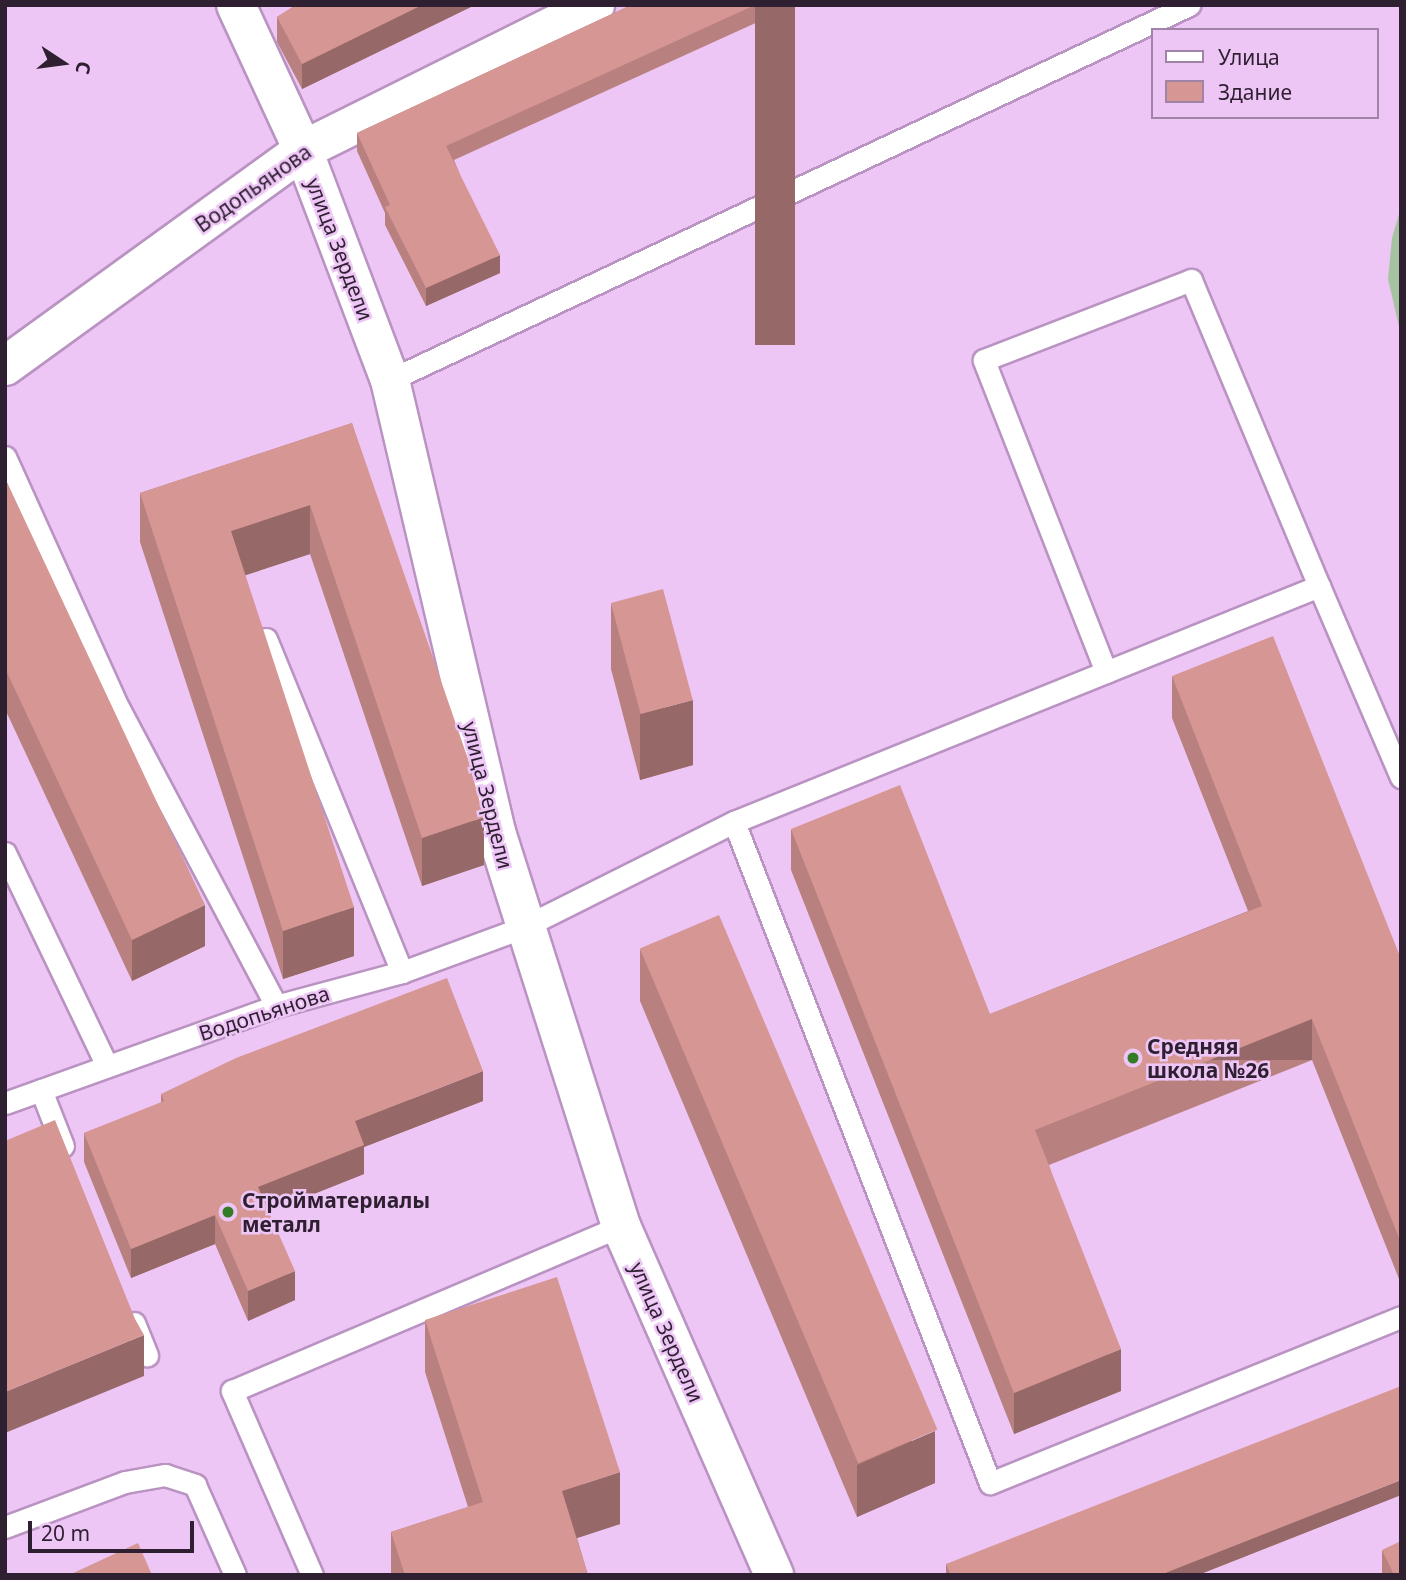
<!DOCTYPE html>
<meta charset="utf-8">
<style>
body{margin:0}
#map{position:relative;width:1406px;height:1580px;overflow:hidden;background:#eec6f6;font-family:"Noto Sans",sans-serif}
div>[style]{position:absolute}
.green>*{inset:0;background:#a5c3a0}
.roads{filter:drop-shadow(2px 0 #b993c1) drop-shadow(-2px 0 #b993c1) drop-shadow(0 2px #b993c1) drop-shadow(0 -2px #b993c1)}
.lane>*{height:21px;margin:-10.5px;padding:0 10.5px;transform-origin:10.5px;border-radius:10.5px;background:#fff}
.street>*{height:38px;margin:-19px;padding:0 19px;transform-origin:19px;border-radius:19px;background:#fff}
.wall>*{inset:0;background:#b8817f}
.shaded-wall>*{inset:0;background:#966968;transform-origin:0 0}
.building>*{inset:0;background:#d69694;transform-origin:0 0}
.dots>*{width:19px;height:19px;translate:-50% -50%;box-sizing:border-box;border:4px solid #eec6f6;border-radius:50%}
span{translate:-50% -50%;white-space:nowrap;text-align:center;line-height:1.15;-webkit-text-stroke:5px #eec6f6;paint-order:stroke}
.street-label{font-size:21px;color:#2e1f31}
.poi-label{font-size:21px;color:#2e1f31;font-weight:700}
.left{translate:0 -50%;text-align:left}
.frame{position:absolute;inset:0;border:7px solid #2e1f31;pointer-events:none}
.legend{position:absolute;left:1151px;top:28px;width:228px;height:91px;box-sizing:border-box;background:#eec6f6;border:2px solid #a183a7;margin:0;padding:9px 12px;list-style:none;font-size:21px;color:#2e1f31}
.legend li{display:flex;align-items:center;gap:14px;height:35px}
.legend b{width:35px;border:2px solid #a183a7}
.north{position:absolute;left:28px;top:28px;width:70px;height:70px;-webkit-text-stroke:5px #eec6f6;paint-order:stroke;rotate:103deg;font-size:19px;font-weight:700;line-height:28px;text-align:center;color:#2e1f31}
.north::after{content:'';display:block;margin:auto;width:24px;height:32px;background:#2e1f31;clip-path:polygon(50% 0,100% 100%,50% 72%,0 100%)}
.scale{position:absolute;left:28px;top:1521px;width:166px;height:32px;box-sizing:border-box;border:4px solid #2e1f31;border-top:0;padding-left:9px;font-size:21px;line-height:24px;white-space:nowrap;color:#2e1f31;-webkit-text-stroke:5px #eec6f6;paint-order:stroke}
</style>
<div id="map">
<div class="green">
<div style="clip-path:polygon(1401px 207px,1401px 335px,1388px 279px,1392px 238px)"></div>
</div>
<div class="roads">
<div class="lane">
<div style="left:390px;top:380px;width:883px;rotate:-25.14deg"></div>
<div style="left:5px;top:457px;width:274px;rotate:65.7deg"></div>
<div style="left:118px;top:707px;width:338px;rotate:62.1deg"></div>
<div style="left:266px;top:639px;width:360px;rotate:67.8deg"></div>
<div style="left:1106px;top:672px;width:335px;rotate:-111.4deg"></div>
<div style="left:984px;top:360px;width:222px;rotate:-21.1deg"></div>
<div style="left:1191px;top:280px;width:332px;rotate:67.3deg"></div>
<div style="left:734px;top:822px;width:709px;rotate:68.83deg"></div>
<div style="left:990px;top:1483px;width:443px;rotate:-22deg"></div>
<div style="left:5px;top:853px;width:236px;rotate:64.4deg"></div>
<div style="left:41px;top:1090px;width:60px;rotate:68.6deg"></div>
<div style="left:5px;top:1103px;width:288px;rotate:-19.7deg"></div>
<div style="left:276px;top:1006px;width:131px;rotate:-15.1deg"></div>
<div style="left:402px;top:972px;width:130px;rotate:-20.2deg"></div>
<div style="left:524px;top:927px;width:235px;rotate:-26.6deg"></div>
<div style="left:734px;top:822px;width:631px;rotate:-21.97deg"></div>
<div style="left:1319px;top:586px;width:208px;rotate:66.8deg"></div>
<div style="left:134px;top:1323px;width:35px;rotate:68deg"></div>
<div style="left:5px;top:1527px;width:128px;rotate:-20.6deg"></div>
<div style="left:125px;top:1482px;width:41px;rotate:-9.9deg"></div>
<div style="left:165px;top:1475px;width:32px;rotate:18deg"></div>
<div style="left:195px;top:1485px;width:98px;rotate:66deg"></div>
<div style="left:312px;top:1575px;width:201px;rotate:-113.5deg"></div>
<div style="left:232px;top:1391px;width:423px;rotate:-23deg"></div>
</div>
<div class="street">
<div style="left:236px;top:5px;width:160px;rotate:65.2deg"></div>
<div style="left:303px;top:150px;width:246px;rotate:69.3deg"></div>
<div style="left:390px;top:380px;width:467px;rotate:76.8deg"></div>
<div style="left:497px;top:835px;width:410px;rotate:72.4deg"></div>
<div style="left:621px;top:1226px;width:381px;rotate:66.3deg"></div>
<div style="left:5px;top:366px;width:368px;rotate:-35.9deg"></div>
<div style="left:303px;top:150px;width:326px;rotate:-26.4deg"></div>
</div>
</div>
<div class="wall">
<div style="clip-path:polygon(296px 5px,475px 5px,302px 89px,277px 42px,277px 17px)"></div>
<div style="clip-path:polygon(631px 5px,795px 5px,454px 160px,500px 273px,426px 306px,385px 225px,385px 213px,357px 151px,357px 133px)"></div>
<div style="clip-path:polygon(352px 423px,484px 865px,422px 886px,310px 554px,245px 575px,354px 956px,283px 979px,140px 542px,140px 493px)"></div>
<div style="clip-path:polygon(5px 478px,205px 946px,132px 981px,5px 709px)"></div>
<div style="clip-path:polygon(611px 603px,693px 765px,640px 780px,611px 669px)"></div>
<div style="clip-path:polygon(1172px 676px,1401px 959px,1401px 1284px,1312px 1060px,1049px 1165px,1121px 1391px,1014px 1434px,791px 870px,791px 829px,990px 1014px,1248px 911px,1172px 718px)"></div>
<div style="clip-path:polygon(640px 949px,935px 1483px,857px 1517px,640px 1001px)"></div>
<div style="clip-path:polygon(161px 1094px,483px 1101px,364px 1147px,364px 1174px,269px 1212px,295px 1300px,248px 1321px,215px 1244px,131px 1278px,84px 1162px,84px 1133px,161px 1103px)"></div>
<div style="clip-path:polygon(425px 1320px,620px 1524px,577px 1538px,588px 1575px,391px 1575px,391px 1532px,468px 1507px,425px 1372px)"></div>
<div style="clip-path:polygon(1401px 1495px,1198px 1575px,946px 1575px,946px 1564px)"></div>
<div style="clip-path:polygon(1382px 1550px,1401px 1575px,1382px 1575px)"></div>
</div>
<div class="shaded-wall">
<div style="clip-path:polygon(422px 5px,475px 5px,302px 89px,302px 64px)"></div>
<div style="left:755px;top:5px;width:40px;height:340px"></div>
<div style="clip-path:polygon(500px 255px,500px 273px,426px 306px,426px 288px)"></div>
<div style="clip-path:polygon(310px 505px,310px 554px,231px 580px,231px 531px)"></div>
<div style="clip-path:polygon(693px 700px,693px 765px,640px 780px,640px 714px)"></div>
<div style="clip-path:polygon(484px 817px,484px 865px,422px 886px,422px 838px)"></div>
<div style="clip-path:polygon(205px 905px,205px 946px,132px 981px,132px 940px)"></div>
<div style="clip-path:polygon(354px 907px,354px 956px,283px 979px,283px 931px)"></div>
<div style="left:1312px;top:1019px;width:41px;height:298px;rotate:90deg"></div>
<div style="clip-path:polygon(483px 1071px,483px 1101px,364px 1147px,364px 1174px,258px 1216px,258px 1187px,355px 1121px)"></div>
<div style="clip-path:polygon(215px 1215px,215px 1244px,131px 1278px,131px 1249px)"></div>
<div style="clip-path:polygon(295px 1271px,295px 1300px,248px 1321px,248px 1291px)"></div>
<div style="clip-path:polygon(144px 1335px,144px 1376px,5px 1433px,5px 1392px)"></div>
<div style="clip-path:polygon(1121px 1349px,1121px 1391px,1014px 1434px,1014px 1393px)"></div>
<div style="clip-path:polygon(935px 1431px,935px 1483px,857px 1517px,857px 1465px)"></div>
<div style="clip-path:polygon(620px 1472px,620px 1524px,562px 1543px,562px 1491px)"></div>
<div style="clip-path:polygon(1401px 1480px,1401px 1495px,1198px 1575px,1160px 1575px)"></div>
</div>
<div class="building">
<div style="clip-path:polygon(296px 5px,422px 5px,302px 64px,277px 17px)"></div>
<div style="clip-path:polygon(631px 5px,755px 5px,446px 146px,500px 255px,426px 288px,385px 207px,390px 205px,357px 133px)"></div>
<div style="clip-path:polygon(352px 423px,468px 759px,484px 817px,422px 838px,310px 505px,231px 531px,354px 907px,283px 931px,140px 493px)"></div>
<div style="clip-path:polygon(5px 478px,205px 905px,132px 940px,5px 668px)"></div>
<div style="left:663px;top:589px;width:115px;height:54px;rotate:75deg"></div>
<div style="clip-path:polygon(1273px 636px,1401px 959px,1401px 1243px,1312px 1019px,1035px 1130px,1121px 1349px,1014px 1393px,791px 829px,900px 785px,990px 1014px,1262px 906px,1172px 676px)"></div>
<div style="left:719px;top:915px;width:559px;height:86px;rotate:67deg"></div>
<div style="clip-path:polygon(447px 978px,483px 1071px,355px 1121px,364px 1145px,258px 1187px,295px 1271px,248px 1291px,215px 1215px,131px 1249px,84px 1133px,164px 1101px,161px 1094px,236px 1058px)"></div>
<div style="clip-path:polygon(55px 1120px,135px 1319px,144px 1335px,5px 1392px,5px 1141px)"></div>
<div style="clip-path:polygon(557px 1277px,620px 1472px,562px 1491px,588px 1575px,405px 1575px,391px 1532px,483px 1502px,425px 1320px)"></div>
<div style="clip-path:polygon(1401px 1386px,1401px 1480px,1160px 1575px,951px 1575px,946px 1564px)"></div>
<div style="clip-path:polygon(1401px 1541px,1401px 1575px,1394px 1575px,1382px 1550px)"></div>
<div style="clip-path:polygon(138px 1543px,152px 1575px,69px 1575px)"></div>
</div>
<div class="dots">
<div style="left:1133px;top:1058px;background:#317c24"></div>
<div style="left:228px;top:1212px;background:#317c24"></div>
</div>
<div class="street-label">
<span style="left:253px;top:188px;rotate:-35deg">Водопьянова</span>
<span style="left:340px;top:249px;rotate:69deg">улица Зердели</span>
<span style="left:488px;top:795px;rotate:76deg">улица Зердели</span>
<span style="left:264px;top:1013px;rotate:-18deg">Водопьянова</span>
<span style="left:667px;top:1332px;rotate:66deg">улица Зердели</span>
</div>
<div class="poi-label">
<span class="left" style="left:1147px;top:1058px">Средняя<br>школа №26</span>
<span class="left" style="left:242px;top:1212px">Стройматериалы<br>металл</span>
</div>
<div class="frame"></div>
<ul class="legend">
<li><b style="height:9px;background:#fff"></b>Улица</li>
<li><b style="height:19px;background:#d69694"></b>Здание</li>
</ul>
<div class="north">С</div>
<div class="scale">20 m</div>
</div>
